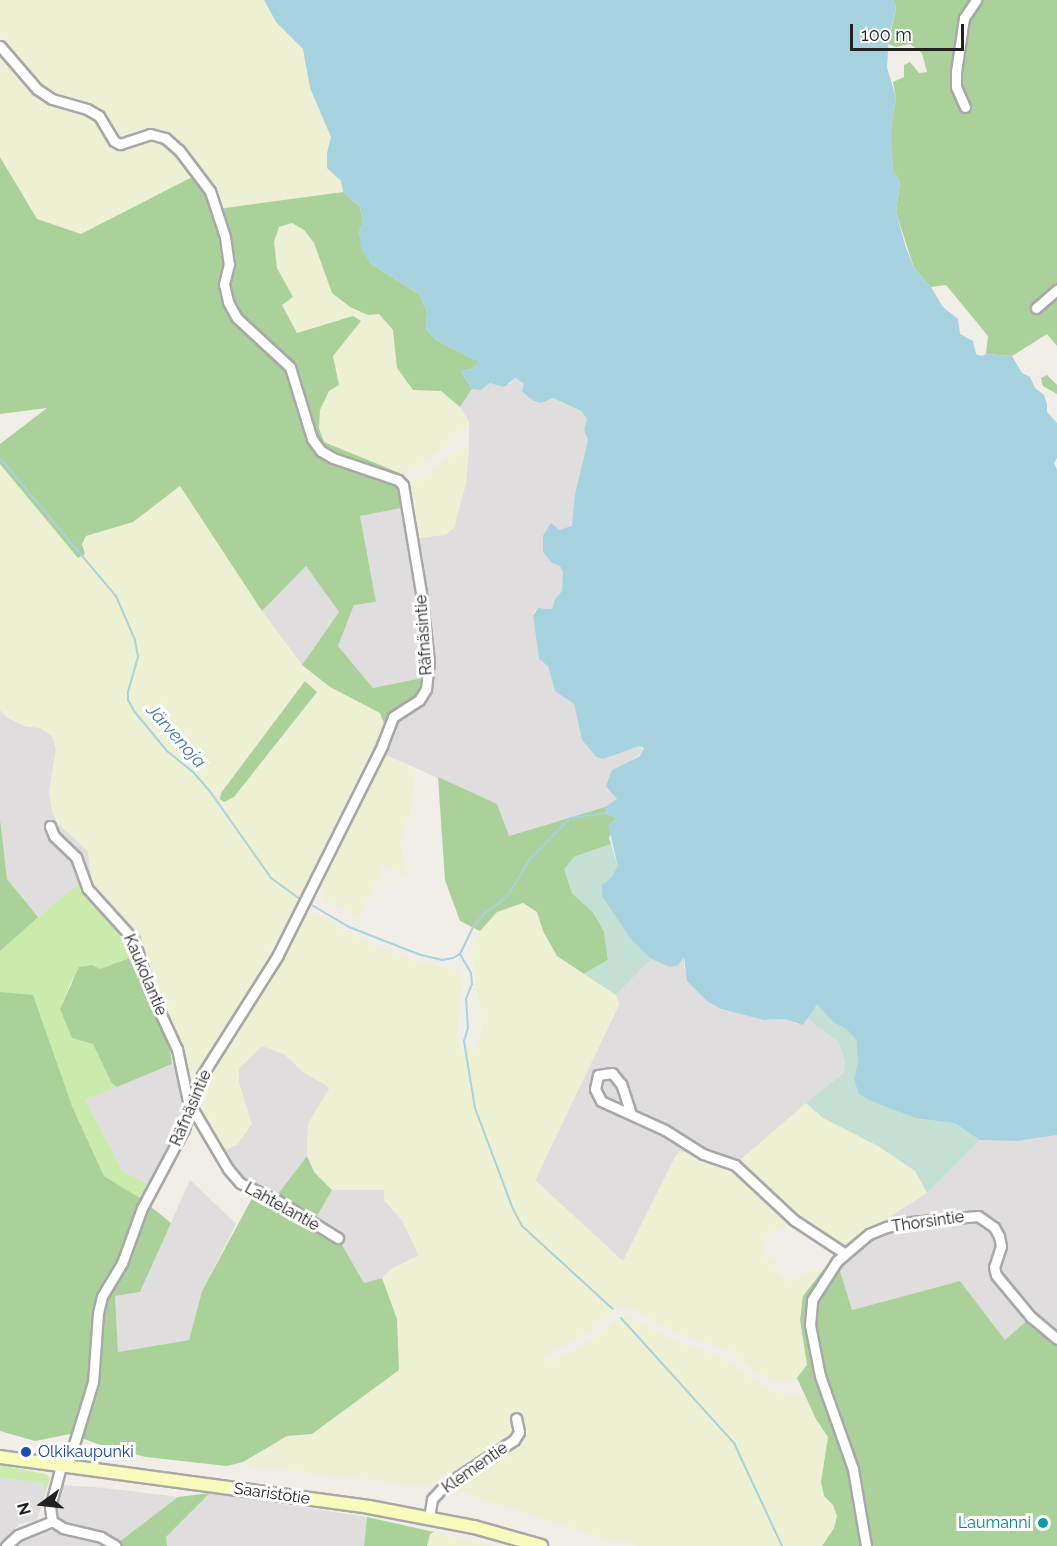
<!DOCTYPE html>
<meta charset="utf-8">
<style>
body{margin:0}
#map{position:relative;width:1057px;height:1546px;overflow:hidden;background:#f1eee7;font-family:Raleway,sans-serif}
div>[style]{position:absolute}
.residential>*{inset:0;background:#dfdddd}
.farmland>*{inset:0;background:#edf0d2}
.grass>*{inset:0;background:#cbebad}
.forest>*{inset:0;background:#abd19b}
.wetland>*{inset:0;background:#c4dfd3}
.water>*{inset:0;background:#a7d2df}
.stream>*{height:2px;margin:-1px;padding:0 1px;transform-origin:1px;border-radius:1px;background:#a7d2df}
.roads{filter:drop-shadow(2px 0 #a8a8a8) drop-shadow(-2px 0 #a8a8a8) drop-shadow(0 2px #a8a8a8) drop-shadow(0 -2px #a8a8a8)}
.minor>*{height:9px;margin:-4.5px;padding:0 4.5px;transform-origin:4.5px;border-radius:4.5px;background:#fff}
.secondary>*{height:12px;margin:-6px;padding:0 6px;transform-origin:6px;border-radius:6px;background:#f7fbbb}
.dots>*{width:16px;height:16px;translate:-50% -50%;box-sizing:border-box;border:3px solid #fff;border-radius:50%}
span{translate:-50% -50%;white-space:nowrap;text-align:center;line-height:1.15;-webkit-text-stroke:6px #fff;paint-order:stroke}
.street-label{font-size:16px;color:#212121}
.transit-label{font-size:16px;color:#164399}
.left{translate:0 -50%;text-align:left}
.culture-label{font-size:16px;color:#0d838f}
.right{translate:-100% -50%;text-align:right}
.water-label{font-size:18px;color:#4779ab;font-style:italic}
.north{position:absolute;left:12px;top:1474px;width:60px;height:60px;-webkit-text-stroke:4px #fff;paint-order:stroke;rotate:255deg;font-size:16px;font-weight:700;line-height:24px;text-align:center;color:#212121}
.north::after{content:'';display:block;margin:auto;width:21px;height:27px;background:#212121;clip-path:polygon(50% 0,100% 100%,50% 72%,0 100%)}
.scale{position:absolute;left:850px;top:24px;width:114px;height:27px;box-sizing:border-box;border:3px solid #212121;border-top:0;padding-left:8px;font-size:18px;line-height:21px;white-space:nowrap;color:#212121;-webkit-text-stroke:4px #fff;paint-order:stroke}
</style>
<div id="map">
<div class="residential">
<div style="clip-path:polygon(514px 378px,524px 384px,541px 403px,553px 398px,581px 411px,587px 419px,584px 430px,588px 440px,575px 494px,574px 521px,570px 529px,559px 530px,551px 524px,563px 572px,562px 591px,555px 599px,552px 609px,541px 608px,535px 610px,533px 617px,539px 659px,548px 666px,555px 691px,574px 704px,582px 740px,596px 757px,603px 759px,640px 746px,644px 752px,612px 771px,617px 799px,605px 807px,508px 836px,497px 804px,372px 749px,389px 715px,417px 694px,422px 678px,373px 688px,338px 646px,354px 605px,376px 602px,360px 516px,412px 506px,416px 534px,469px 447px,469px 422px,460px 407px,472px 389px,481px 390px,490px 383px,510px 384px)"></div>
<div style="clip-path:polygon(306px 566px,339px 612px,302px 665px,262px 611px)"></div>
<div style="clip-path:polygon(0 710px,8px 718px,24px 726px,41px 728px,52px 736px,56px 749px,49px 793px,57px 823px,88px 851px,92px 881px,80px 885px,38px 917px,7px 879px,0 819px)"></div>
<div style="clip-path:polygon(684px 957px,684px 968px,721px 1009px,764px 1020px,784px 1019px,797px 1024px,806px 1021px,808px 1016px,816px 1026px,838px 1041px,845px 1063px,844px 1074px,730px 1168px,680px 1151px,623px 1262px,535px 1180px,619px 1005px,616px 995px,651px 959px,670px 967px)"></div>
<div style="clip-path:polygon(262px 1046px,284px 1054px,303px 1072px,330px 1087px,308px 1124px,307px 1156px,275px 1199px,240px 1183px,217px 1151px,222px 1147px,228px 1149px,251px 1124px,239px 1083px,239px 1068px)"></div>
<div style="clip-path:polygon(180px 1061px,192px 1110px,153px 1187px,123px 1171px,85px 1100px)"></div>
<div style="clip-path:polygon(1057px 1135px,1057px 1339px,1005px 1340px,960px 1281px,852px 1310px,837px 1261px,844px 1253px,846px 1244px,927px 1193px,980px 1140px,1017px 1141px)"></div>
<div style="clip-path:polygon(190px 1180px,236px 1224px,202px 1291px,189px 1340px,118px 1352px,115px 1296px,140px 1292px)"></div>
<div style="clip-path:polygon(370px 1188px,384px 1190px,384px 1200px,402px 1220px,419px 1256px,391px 1269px,382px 1278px,364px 1283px,338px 1238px,313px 1223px,332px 1190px)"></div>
<div style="clip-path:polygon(0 1478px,45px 1483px,45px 1495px,37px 1520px,19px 1524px,0 1545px)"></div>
<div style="clip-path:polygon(61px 1485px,105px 1488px,178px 1497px,119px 1542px,108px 1534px,65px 1525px,57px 1518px,54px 1510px)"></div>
<div style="clip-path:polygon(210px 1493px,367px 1517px,364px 1546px,167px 1546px,166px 1537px)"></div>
<div style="clip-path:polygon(34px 1531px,55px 1531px,107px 1542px,111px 1546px,12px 1546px,20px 1538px)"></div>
</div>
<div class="farmland">
<div style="clip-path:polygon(0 0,264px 0,276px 22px,303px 49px,310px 88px,331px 137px,327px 153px,327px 168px,341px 181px,343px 192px,218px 209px,196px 175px,82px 234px,37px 219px,0 157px,0 58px,39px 104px,58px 93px,44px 87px,0 35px)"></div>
<div style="clip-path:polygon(292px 223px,304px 230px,368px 315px,379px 314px,393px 330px,397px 347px,460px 407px,469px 422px,454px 439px,414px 470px,402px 474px,324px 442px,319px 428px,320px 410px,329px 391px,339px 385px,333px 356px,361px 321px,353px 316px,297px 333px,282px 304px,293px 297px,277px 268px,274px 242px,279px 227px)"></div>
<div style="clip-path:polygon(469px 447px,466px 484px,454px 528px,445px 535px,420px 538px,416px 534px,410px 491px,413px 484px,459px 449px)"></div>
<div style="clip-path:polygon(evenodd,0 464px,78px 558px,86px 536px,133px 522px,180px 485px,262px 611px,302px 665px,330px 687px,380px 713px,384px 724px,290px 919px,194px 1081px,189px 1079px,179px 1036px,153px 986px,146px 957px,130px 925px,92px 881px,88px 851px,57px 823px,52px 811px,49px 793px,56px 749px,52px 736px,41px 728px,24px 726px,8px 718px,0 710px,0 464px,304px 681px,317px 693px,234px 797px,220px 799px,221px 793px,304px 681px)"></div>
<div style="clip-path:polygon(385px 755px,416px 768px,411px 808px,400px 843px,407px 877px,383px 865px,360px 918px,327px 901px,321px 887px)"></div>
<div style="clip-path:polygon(523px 903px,537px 912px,543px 931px,557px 956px,616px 995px,619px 1005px,535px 1180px,623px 1261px,676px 1155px,680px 1151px,690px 1153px,710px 1163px,730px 1168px,790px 1223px,769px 1235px,761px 1247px,765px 1256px,775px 1263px,777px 1275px,785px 1281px,796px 1280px,808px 1271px,823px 1270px,803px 1296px,800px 1320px,807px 1366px,797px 1378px,779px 1382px,758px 1373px,729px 1350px,680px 1334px,633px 1308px,616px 1308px,591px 1331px,543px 1357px,548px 1363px,589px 1342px,620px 1316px,626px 1316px,676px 1342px,719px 1356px,769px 1390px,806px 1399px,828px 1437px,821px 1482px,824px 1496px,833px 1505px,837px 1516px,834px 1528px,822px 1546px,636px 1546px,623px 1540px,605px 1539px,470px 1495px,460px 1490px,432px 1483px,425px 1486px,252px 1466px,243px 1462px,287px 1436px,312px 1434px,397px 1319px,382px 1278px,391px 1269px,419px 1255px,402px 1220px,384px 1200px,384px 1190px,332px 1190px,314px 1172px,307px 1156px,308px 1124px,330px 1088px,303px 1072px,284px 1054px,262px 1046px,239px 1068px,239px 1083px,252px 1124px,237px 1145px,228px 1149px,222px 1147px,215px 1139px,212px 1128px,214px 1122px,204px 1113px,198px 1102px,201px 1091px,235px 1030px,284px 957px,306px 913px,315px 914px,364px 940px,416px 962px,451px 968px,459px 972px,462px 988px,456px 1038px,463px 1050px,475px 1049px,482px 1027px,472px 950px,480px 931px,496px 912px)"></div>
<div style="clip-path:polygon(806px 1103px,823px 1118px,878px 1146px,915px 1171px,927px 1193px,846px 1244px,809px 1226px,739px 1161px)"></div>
<div style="clip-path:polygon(434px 1532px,495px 1546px,427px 1546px,430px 1534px)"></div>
</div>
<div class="grass">
<div style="clip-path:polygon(79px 884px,112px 917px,126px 936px,135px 956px,72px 980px,60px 1009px,93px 1044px,111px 1082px,117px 1087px,85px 1100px,123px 1171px,149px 1185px,140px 1198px,104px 1176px,72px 1106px,0 992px,0 951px,11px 939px)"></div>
<div style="clip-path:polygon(0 1465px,46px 1474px,50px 1478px,45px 1495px,44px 1483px,0 1478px)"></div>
</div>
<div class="forest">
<div style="clip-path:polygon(894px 0,1057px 0,1057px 346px,1047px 334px,1012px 356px,986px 354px,988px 336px,946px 285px,931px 287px,914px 268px,896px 212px,900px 182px,893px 170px,891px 146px,891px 127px,896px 98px,893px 82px,904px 77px,904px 65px,910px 62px,919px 73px,927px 72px,922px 53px,910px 44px,896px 47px,888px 44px,896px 9px)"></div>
<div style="clip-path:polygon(0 157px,37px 219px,81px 234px,196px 175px,218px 209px,343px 192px,360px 207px,363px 222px,359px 233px,370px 263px,420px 295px,427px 312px,426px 329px,436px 340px,479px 362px,472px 369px,461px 371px,472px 389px,460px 407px,441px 391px,413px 390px,397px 368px,393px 330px,379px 314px,368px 315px,350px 307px,332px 293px,314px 243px,304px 230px,292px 223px,279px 227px,274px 242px,277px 268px,293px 297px,282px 305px,297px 333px,353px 316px,361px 321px,333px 356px,339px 385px,329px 391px,320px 410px,319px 428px,324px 442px,402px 474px,410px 491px,412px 506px,360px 516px,376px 602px,354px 605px,338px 646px,373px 688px,422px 678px,417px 694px,389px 715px,384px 724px,380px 713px,330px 687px,302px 665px,339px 612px,306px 566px,262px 611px,180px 486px,133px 522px,86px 536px,82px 544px,85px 554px,78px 558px,0 464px,0 444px,47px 408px,0 414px)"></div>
<div style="clip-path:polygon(1047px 375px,1057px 385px,1057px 394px,1043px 386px,1041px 378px)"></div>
<div style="clip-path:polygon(305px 681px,317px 692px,234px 797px,224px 802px,220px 799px,221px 793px)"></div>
<div style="clip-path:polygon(438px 777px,497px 804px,509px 836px,605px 807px,605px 813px,616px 818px,609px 838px,611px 844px,574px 857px,572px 893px,593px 912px,604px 931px,608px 960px,584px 974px,557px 956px,543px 931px,537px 912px,523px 903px,497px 912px,480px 931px,460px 921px,445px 880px)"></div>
<div style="clip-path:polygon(0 819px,7px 879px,38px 917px,0 951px)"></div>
<div style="clip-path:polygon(135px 956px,146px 1000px,169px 1041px,172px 1064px,117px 1087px,111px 1082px,93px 1044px,72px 1038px,60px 1009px,79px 967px,92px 965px,100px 969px)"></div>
<div style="clip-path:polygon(0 992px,33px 995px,72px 1106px,104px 1176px,140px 1198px,171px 1223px,140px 1292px,115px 1296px,118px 1352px,189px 1340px,202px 1291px,256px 1191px,275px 1198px,307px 1156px,314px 1172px,332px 1190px,313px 1223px,338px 1238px,364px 1283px,382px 1278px,397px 1319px,399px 1370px,312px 1434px,287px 1436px,243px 1462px,227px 1466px,146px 1457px,109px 1448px,70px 1434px,35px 1441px,0 1431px)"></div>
<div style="clip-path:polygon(837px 1261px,852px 1310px,960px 1281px,1005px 1340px,1031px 1317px,1057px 1339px,1057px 1546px,822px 1546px,834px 1528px,837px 1516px,833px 1505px,824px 1496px,821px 1482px,828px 1437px,816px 1419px,797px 1378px,807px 1365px,800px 1320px,803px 1296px,823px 1270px)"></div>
<div style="clip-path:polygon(210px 1493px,166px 1537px,167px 1546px,122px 1546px,119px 1542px,178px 1497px)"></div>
<div style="clip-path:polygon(367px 1517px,434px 1532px,430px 1534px,427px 1546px,364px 1546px)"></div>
</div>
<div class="wetland">
<div style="clip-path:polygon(611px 844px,618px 866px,652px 941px,651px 959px,616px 995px,584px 974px,608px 960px,604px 931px,593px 912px,572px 893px,564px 869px,574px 857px)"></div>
<div style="clip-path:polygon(823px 986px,998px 1115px,980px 1140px,927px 1193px,915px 1171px,878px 1146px,823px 1118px,806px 1103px,844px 1073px,845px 1062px,838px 1041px,816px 1026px,808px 1016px)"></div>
</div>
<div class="water">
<div style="clip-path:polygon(264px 0,894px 0,896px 9px,889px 36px,887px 67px,896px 98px,891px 127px,893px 170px,900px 182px,896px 212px,906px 248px,914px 268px,931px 287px,943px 307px,958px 319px,960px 334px,973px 341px,976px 354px,981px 356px,986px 354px,1012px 356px,1022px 373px,1030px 377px,1035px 388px,1044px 395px,1047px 404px,1047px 412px,1057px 423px,1057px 458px,1054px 463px,1057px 470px,1057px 1135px,1017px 1141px,980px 1140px,955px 1123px,916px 1118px,871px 1101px,859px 1094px,854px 1079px,858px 1063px,857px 1041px,847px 1029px,833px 1022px,817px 1004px,803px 1025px,784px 1019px,764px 1020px,721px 1009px,707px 1001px,687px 981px,684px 957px,678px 965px,670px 967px,651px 959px,631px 939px,612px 911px,602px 896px,602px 885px,612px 877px,618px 866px,608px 825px,616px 818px,605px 813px,605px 807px,617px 799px,606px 786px,612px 770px,640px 756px,644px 748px,640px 746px,603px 759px,596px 757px,582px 740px,574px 704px,555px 691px,548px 666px,539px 659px,533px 616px,538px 608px,552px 609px,555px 599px,562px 591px,563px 572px,560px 566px,552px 563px,543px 552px,543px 536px,551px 523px,559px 530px,572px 526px,575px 494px,588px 440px,584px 430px,587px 419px,581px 411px,553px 398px,541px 403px,532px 400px,522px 391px,524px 384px,515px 378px,504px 387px,490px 383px,481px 390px,472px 389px,461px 371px,472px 369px,478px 362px,436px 340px,426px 329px,427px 312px,420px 295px,370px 263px,361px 248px,359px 233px,363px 222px,360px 207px,343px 192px,341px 181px,327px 168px,327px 153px,331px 137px,310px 88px,303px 49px,276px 22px)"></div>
</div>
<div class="stream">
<div style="left:0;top:458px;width:180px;rotate:50deg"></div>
<div style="left:116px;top:596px;width:48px;rotate:66.6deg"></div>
<div style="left:135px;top:640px;width:17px;rotate:80deg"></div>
<div style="left:138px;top:657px;width:35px;rotate:106deg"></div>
<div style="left:128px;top:691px;width:9px;rotate:90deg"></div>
<div style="left:128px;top:700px;width:13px;rotate:61deg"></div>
<div style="left:134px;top:711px;width:52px;rotate:50.5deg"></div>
<div style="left:167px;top:751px;width:35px;rotate:39deg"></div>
<div style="left:194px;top:773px;width:23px;rotate:49deg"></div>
<div style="left:209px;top:790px;width:108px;rotate:54.8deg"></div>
<div style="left:271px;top:878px;width:34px;rotate:36deg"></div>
<div style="left:310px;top:904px;width:45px;rotate:30.5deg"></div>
<div style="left:349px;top:927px;width:77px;rotate:21.3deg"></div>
<div style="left:421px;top:955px;width:22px;rotate:13deg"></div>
<div style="left:442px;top:960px;width:11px;rotate:-10deg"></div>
<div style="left:453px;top:958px;width:8px;rotate:-30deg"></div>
<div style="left:460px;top:954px;width:30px;rotate:-64deg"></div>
<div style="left:473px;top:927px;width:18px;rotate:-49deg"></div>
<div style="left:485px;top:913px;width:27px;rotate:-36deg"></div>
<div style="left:507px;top:897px;width:44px;rotate:-58.8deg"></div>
<div style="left:530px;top:859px;width:57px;rotate:-45.7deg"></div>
<div style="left:570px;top:818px;width:35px;rotate:-8deg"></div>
<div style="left:460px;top:954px;width:22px;rotate:60deg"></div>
<div style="left:471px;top:973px;width:11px;rotate:85deg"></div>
<div style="left:472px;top:984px;width:16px;rotate:112deg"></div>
<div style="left:466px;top:999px;width:29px;rotate:86deg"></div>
<div style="left:468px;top:1028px;width:14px;rotate:107deg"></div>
<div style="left:464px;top:1041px;width:68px;rotate:80.7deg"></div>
<div style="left:475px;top:1108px;width:108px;rotate:69.4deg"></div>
<div style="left:513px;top:1209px;width:19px;rotate:62deg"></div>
<div style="left:522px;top:1226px;width:123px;rotate:42.4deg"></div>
<div style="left:621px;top:1318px;width:169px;rotate:47.9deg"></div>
<div style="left:734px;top:1443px;width:114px;rotate:65deg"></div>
</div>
<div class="roads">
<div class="minor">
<div style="left:0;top:46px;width:57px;rotate:49.3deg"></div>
<div style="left:37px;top:89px;width:18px;rotate:34deg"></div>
<div style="left:52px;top:99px;width:36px;rotate:16deg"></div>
<div style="left:87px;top:109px;width:14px;rotate:30deg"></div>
<div style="left:99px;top:116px;width:29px;rotate:59deg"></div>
<div style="left:114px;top:141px;width:7px;rotate:27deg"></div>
<div style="left:120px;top:144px;width:32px;rotate:-18deg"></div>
<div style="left:150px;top:134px;width:16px;rotate:15deg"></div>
<div style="left:165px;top:138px;width:18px;rotate:41deg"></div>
<div style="left:179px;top:150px;width:51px;rotate:52.9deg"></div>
<div style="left:210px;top:191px;width:48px;rotate:71.9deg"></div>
<div style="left:225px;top:237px;width:27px;rotate:82deg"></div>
<div style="left:229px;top:264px;width:21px;rotate:104deg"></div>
<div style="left:224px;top:284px;width:18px;rotate:77deg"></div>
<div style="left:228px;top:302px;width:18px;rotate:61deg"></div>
<div style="left:237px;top:318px;width:72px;rotate:42.8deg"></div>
<div style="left:290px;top:367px;width:75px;rotate:73deg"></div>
<div style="left:312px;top:439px;width:15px;rotate:53deg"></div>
<div style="left:321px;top:451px;width:14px;rotate:30deg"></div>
<div style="left:333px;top:458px;width:69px;rotate:18.7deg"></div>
<div style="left:398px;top:480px;width:7px;rotate:45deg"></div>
<div style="left:403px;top:485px;width:109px;rotate:80.5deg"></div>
<div style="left:421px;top:593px;width:68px;rotate:83.3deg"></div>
<div style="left:429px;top:661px;width:28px;rotate:96deg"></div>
<div style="left:426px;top:689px;width:13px;rotate:122deg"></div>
<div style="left:419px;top:700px;width:31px;rotate:147deg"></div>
<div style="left:393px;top:717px;width:31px;rotate:111deg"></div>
<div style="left:382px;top:746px;width:233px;rotate:116.5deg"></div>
<div style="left:278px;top:955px;width:148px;rotate:122.3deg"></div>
<div style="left:199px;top:1080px;width:51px;rotate:107deg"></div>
<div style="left:184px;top:1129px;width:89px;rotate:118deg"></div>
<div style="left:142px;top:1208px;width:59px;rotate:110deg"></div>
<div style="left:122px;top:1263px;width:39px;rotate:121deg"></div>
<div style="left:102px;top:1296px;width:17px;rotate:103deg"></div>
<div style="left:98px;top:1313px;width:69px;rotate:94.1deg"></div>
<div style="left:93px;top:1382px;width:89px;rotate:107deg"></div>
<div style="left:965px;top:107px;width:22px;rotate:-114deg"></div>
<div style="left:956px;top:87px;width:15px;rotate:-90deg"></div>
<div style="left:956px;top:72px;width:55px;rotate:-81.6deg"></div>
<div style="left:964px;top:18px;width:22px;rotate:-56deg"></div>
<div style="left:1036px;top:308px;width:28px;rotate:-41deg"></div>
<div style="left:50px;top:826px;width:11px;rotate:68deg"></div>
<div style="left:54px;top:836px;width:30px;rotate:44deg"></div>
<div style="left:76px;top:857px;width:33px;rotate:70deg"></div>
<div style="left:87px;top:888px;width:70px;rotate:47.9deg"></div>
<div style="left:134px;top:940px;width:51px;rotate:73deg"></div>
<div style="left:149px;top:989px;width:66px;rotate:65deg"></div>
<div style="left:177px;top:1049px;width:53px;rotate:78.1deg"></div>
<div style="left:188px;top:1101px;width:79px;rotate:59.5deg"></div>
<div style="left:228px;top:1169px;width:18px;rotate:49deg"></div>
<div style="left:240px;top:1183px;width:38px;rotate:25deg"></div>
<div style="left:275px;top:1199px;width:74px;rotate:31.8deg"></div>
<div style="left:631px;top:1114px;width:32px;rotate:-108deg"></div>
<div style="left:621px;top:1084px;width:14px;rotate:-129deg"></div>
<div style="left:612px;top:1073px;width:14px;rotate:172deg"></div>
<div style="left:598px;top:1075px;width:14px;rotate:102deg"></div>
<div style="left:595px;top:1089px;width:13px;rotate:63deg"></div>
<div style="left:601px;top:1101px;width:70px;rotate:24.4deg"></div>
<div style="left:665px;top:1130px;width:45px;rotate:32.3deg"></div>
<div style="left:703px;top:1154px;width:34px;rotate:19deg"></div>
<div style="left:735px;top:1165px;width:81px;rotate:43deg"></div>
<div style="left:794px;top:1220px;width:60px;rotate:33.4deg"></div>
<div style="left:61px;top:1466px;width:42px;rotate:105deg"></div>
<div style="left:50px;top:1507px;width:14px;rotate:82deg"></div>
<div style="left:52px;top:1521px;width:13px;rotate:32deg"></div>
<div style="left:63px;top:1528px;width:39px;rotate:13deg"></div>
<div style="left:101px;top:1537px;width:17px;rotate:31deg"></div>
<div style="left:429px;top:1518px;width:19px;rotate:-81deg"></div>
<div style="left:432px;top:1499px;width:18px;rotate:-47deg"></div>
<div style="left:444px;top:1486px;width:84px;rotate:-33.3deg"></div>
<div style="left:514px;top:1440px;width:9px;rotate:-58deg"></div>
<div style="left:519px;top:1432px;width:14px;rotate:-102deg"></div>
<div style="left:6px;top:1546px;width:16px;rotate:-43deg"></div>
<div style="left:18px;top:1535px;width:37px;rotate:-22deg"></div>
<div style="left:866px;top:1546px;width:78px;rotate:-99.6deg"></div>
<div style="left:853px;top:1469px;width:99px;rotate:-109.5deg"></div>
<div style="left:820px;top:1376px;width:52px;rotate:-101.1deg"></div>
<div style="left:810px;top:1325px;width:25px;rotate:-85deg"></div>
<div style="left:812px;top:1300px;width:46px;rotate:-57.3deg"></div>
<div style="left:837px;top:1261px;width:42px;rotate:-40.2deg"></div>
<div style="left:869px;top:1234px;width:18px;rotate:-22deg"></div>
<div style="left:886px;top:1227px;width:25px;rotate:-11deg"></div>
<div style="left:911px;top:1222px;width:67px;rotate:-5.1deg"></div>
<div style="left:978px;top:1216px;width:19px;rotate:35deg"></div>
<div style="left:994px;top:1227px;width:10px;rotate:61deg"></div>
<div style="left:999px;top:1236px;width:10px;rotate:79deg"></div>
<div style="left:1001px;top:1246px;width:22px;rotate:108deg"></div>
<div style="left:994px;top:1267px;width:8px;rotate:76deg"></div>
<div style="left:996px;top:1275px;width:55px;rotate:50.2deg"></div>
<div style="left:1031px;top:1317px;width:34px;rotate:40deg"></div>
</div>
<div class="secondary">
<div style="left:0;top:1457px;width:372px;rotate:7.7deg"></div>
<div style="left:369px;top:1507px;width:107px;rotate:10.8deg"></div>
<div style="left:474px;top:1527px;width:70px;rotate:15.8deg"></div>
</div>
</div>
<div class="dots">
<div style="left:26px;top:1452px;background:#1a4fb4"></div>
<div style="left:1043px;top:1523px;background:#0f9aa8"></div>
</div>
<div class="street-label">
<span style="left:424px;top:635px;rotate:-94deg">Räfnäsintie</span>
<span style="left:145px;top:975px;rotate:67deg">Kaukolantie</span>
<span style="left:191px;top:1108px;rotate:-67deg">Räfnäsintie</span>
<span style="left:282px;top:1207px;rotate:29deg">Lahtelantie</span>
<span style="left:928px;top:1222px;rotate:-8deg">Thorsintie</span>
<span style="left:475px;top:1468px;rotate:-35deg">Klementie</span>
<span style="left:272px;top:1494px;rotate:8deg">Saaristotie</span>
</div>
<div class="transit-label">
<span class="left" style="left:38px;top:1452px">Olkikaupunki</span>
</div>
<div class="culture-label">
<span class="right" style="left:1031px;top:1523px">Laumanni</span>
</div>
<div class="water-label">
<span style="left:176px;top:736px;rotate:48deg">Järvenoja</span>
</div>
<div class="north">N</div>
<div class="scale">100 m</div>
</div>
